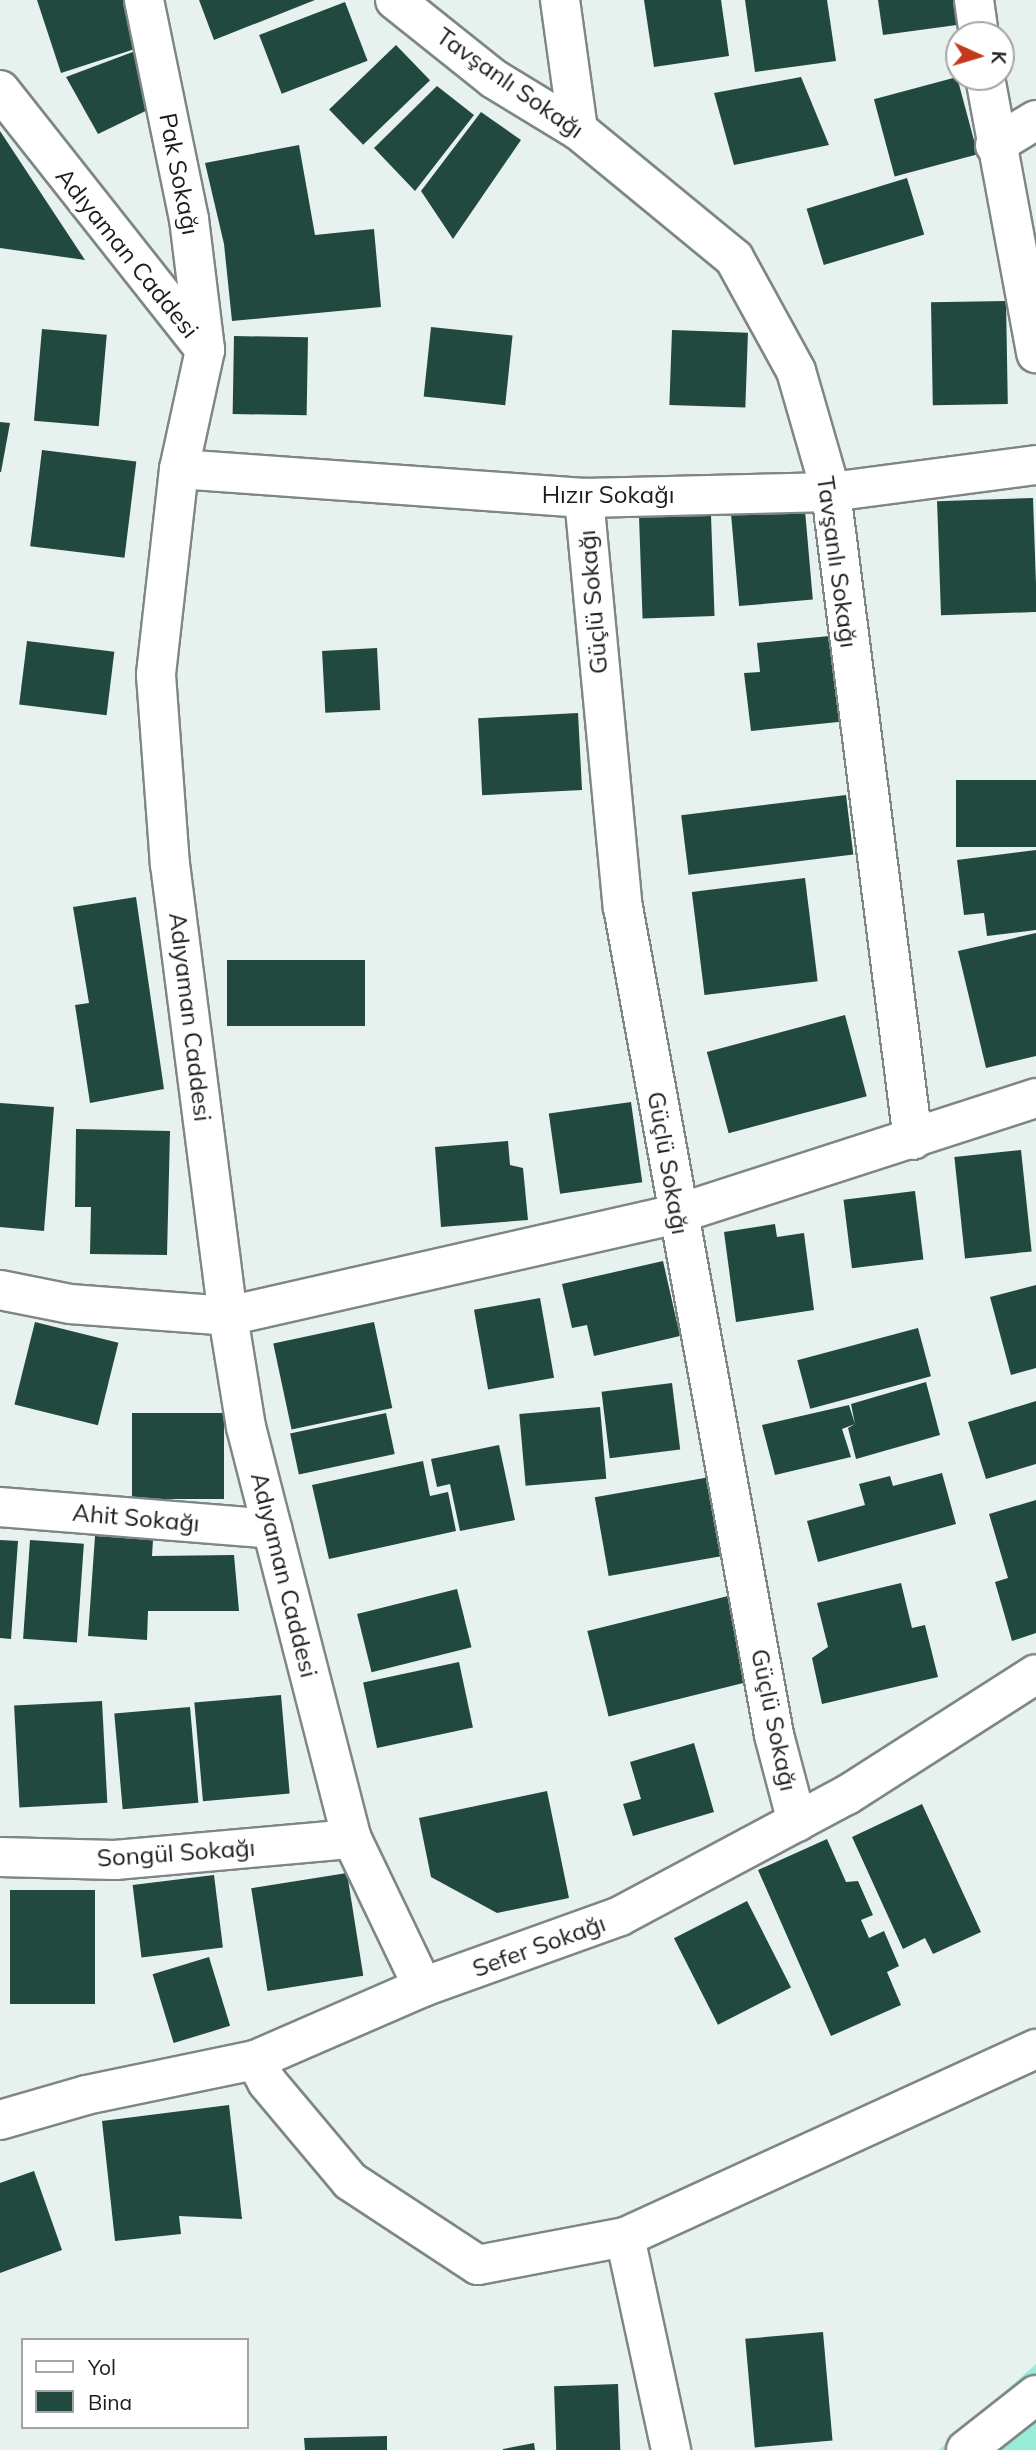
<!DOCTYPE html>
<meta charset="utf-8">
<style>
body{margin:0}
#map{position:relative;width:1036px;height:2450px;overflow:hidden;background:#e7f1ee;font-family:Mulish,sans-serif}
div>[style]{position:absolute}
.green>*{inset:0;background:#97edd7}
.building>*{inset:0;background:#224940;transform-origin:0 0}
.roads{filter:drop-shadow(2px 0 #7e8785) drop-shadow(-2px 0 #7e8785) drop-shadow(0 2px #7e8785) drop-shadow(0 -2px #7e8785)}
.street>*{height:38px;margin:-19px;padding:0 19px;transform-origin:19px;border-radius:19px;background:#fff}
span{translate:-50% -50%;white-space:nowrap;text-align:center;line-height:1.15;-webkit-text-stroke:7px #fff;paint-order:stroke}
.street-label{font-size:24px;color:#1a1d1c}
.legend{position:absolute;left:21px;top:2338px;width:228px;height:91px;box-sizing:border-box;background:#fff;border:2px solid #a3a5a4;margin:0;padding:9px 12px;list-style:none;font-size:21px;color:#1a1d1c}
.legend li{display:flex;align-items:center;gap:14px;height:35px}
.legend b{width:35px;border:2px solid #a3a5a4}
.north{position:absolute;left:945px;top:21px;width:70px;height:70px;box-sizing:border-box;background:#fff;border:2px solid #a3a5a4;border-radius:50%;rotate:94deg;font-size:19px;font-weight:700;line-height:28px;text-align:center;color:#1a1d1c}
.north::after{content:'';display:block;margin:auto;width:24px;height:32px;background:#c4391c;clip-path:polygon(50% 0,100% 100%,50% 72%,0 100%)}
</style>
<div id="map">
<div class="green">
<div style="clip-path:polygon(1036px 2364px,1036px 2450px,939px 2450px)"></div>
</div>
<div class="building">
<div style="clip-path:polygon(37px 0,125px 0,141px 47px,61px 73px)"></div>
<div style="clip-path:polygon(199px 0,315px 0,214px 40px)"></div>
<div style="clip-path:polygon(644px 0,721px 0,729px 56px,654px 67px)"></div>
<div style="clip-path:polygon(745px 0,827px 0,836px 61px,755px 72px)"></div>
<div style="clip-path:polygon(878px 0,960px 0,964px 24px,883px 35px)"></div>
<div style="left:345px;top:2px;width:63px;height:92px;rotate:69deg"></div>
<div style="left:396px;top:45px;width:49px;height:93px;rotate:46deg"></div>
<div style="clip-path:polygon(138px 50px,158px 105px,98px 134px,66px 77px)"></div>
<div style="clip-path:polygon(801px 77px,829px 145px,734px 165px,714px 93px)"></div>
<div style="left:957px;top:77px;width:80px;height:86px;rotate:75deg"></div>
<div style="clip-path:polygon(437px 86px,474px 115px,415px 191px,374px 148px)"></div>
<div style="clip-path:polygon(481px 112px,521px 140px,453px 239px,421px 191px)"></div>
<div style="clip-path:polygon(0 131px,85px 260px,0 248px)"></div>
<div style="clip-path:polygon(299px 145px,315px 235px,374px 229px,381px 307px,232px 321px,224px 244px,205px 163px)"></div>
<div style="left:907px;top:178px;width:59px;height:105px;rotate:73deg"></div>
<div style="left:1006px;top:301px;width:103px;height:75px;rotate:89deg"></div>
<div style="left:431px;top:327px;width:82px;height:70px;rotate:6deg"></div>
<div style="left:42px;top:329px;width:65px;height:92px;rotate:5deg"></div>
<div style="left:672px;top:330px;width:76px;height:75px;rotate:2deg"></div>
<div style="left:234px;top:336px;width:74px;height:78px;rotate:1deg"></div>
<div style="clip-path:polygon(0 422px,10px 423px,1px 472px,0 472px)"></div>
<div style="left:42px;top:450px;width:95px;height:97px;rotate:7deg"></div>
<div style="left:1033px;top:498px;width:114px;height:96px;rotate:88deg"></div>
<div style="left:804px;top:499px;width:101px;height:74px;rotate:85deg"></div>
<div style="left:711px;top:515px;width:101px;height:72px;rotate:88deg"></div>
<div style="clip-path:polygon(840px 635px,848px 721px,751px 731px,744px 673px,760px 672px,757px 643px)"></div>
<div style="left:27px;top:641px;width:88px;height:64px;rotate:7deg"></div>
<div style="left:377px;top:648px;width:62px;height:55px;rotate:87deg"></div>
<div style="left:578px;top:713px;width:77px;height:100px;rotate:87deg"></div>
<div style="left:1036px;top:780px;width:67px;height:80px;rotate:90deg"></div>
<div style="left:846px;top:795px;width:60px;height:166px;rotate:83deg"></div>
<div style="clip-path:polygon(1036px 850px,1036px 930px,987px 936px,984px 913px,964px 915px,957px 860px)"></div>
<div style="left:805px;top:878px;width:104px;height:114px;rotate:83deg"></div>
<div style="clip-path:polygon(136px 897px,164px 1089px,90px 1103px,75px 1005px,89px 1003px,73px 907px)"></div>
<div style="clip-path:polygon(1036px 933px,1036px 1056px,986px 1068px,958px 951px)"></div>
<div style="left:227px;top:960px;width:138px;height:66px"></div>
<div style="left:845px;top:1015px;width:84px;height:143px;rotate:75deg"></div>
<div style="left:631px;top:1102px;width:81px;height:83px;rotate:82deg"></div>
<div style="clip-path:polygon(0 1103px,54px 1107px,44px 1231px,0 1227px)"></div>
<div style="clip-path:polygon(76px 1129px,170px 1131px,167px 1255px,90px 1254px,91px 1207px,75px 1207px)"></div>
<div style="clip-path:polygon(508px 1141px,510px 1165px,523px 1168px,528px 1220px,441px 1227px,435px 1147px)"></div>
<div style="left:1021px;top:1150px;width:102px;height:67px;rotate:84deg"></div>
<div style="left:915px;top:1191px;width:69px;height:72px;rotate:83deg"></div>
<div style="clip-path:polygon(775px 1224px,777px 1237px,804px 1233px,814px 1310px,736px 1322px,724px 1232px)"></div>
<div style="clip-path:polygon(663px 1261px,680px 1336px,594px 1356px,587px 1325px,572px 1328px,562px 1284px)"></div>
<div style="clip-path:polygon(1036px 1285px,1036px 1368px,1011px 1375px,990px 1297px)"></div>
<div style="left:540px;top:1298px;width:81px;height:67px;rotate:80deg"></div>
<div style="left:35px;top:1322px;width:86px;height:85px;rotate:14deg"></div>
<div style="left:374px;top:1322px;width:88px;height:103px;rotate:78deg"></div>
<div style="left:918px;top:1328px;width:50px;height:125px;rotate:75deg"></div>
<div style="clip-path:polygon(926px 1382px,940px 1435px,856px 1459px,848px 1428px,855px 1424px,842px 1429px,851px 1457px,775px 1475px,762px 1425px,849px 1405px,855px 1424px,851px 1404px)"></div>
<div style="left:672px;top:1383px;width:67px;height:71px;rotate:83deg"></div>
<div style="clip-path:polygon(1036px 1401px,1036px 1464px,986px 1479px,968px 1422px)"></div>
<div style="left:600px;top:1407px;width:72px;height:81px;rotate:85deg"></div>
<div style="left:132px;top:1413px;width:92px;height:86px"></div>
<div style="left:386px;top:1413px;width:42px;height:98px;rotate:78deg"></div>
<div style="clip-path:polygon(499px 1445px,515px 1520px,460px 1531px,450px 1484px,437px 1487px,431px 1459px)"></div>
<div style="clip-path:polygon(423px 1461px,430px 1496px,448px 1492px,456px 1531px,329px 1559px,312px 1485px)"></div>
<div style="clip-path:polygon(942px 1473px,956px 1524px,818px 1562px,807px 1521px,865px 1505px,859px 1484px,890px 1476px,893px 1486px)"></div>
<div style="left:710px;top:1477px;width:80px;height:117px;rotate:80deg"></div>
<div style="clip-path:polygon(1036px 1500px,1036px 1633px,1012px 1641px,995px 1582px,1008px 1578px,989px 1514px)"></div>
<div style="clip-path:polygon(95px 1536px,153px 1540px,152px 1556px,234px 1555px,239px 1611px,148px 1611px,147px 1640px,88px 1636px)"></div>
<div style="clip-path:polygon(0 1540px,18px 1541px,11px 1639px,0 1638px)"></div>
<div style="left:30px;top:1540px;width:54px;height:99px;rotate:4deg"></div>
<div style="clip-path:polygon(901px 1583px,912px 1628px,925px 1625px,938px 1677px,822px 1704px,812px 1658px,828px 1647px,817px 1603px)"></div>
<div style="left:457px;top:1589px;width:60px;height:103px;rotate:76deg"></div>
<div style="left:728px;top:1596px;width:88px;height:145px;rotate:76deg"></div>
<div style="left:459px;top:1662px;width:67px;height:98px;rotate:78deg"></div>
<div style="left:281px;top:1695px;width:99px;height:87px;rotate:85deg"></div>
<div style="left:102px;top:1701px;width:102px;height:88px;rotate:87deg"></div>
<div style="left:190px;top:1707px;width:96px;height:76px;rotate:85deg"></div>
<div style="clip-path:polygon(694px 1743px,714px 1812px,633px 1836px,623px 1804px,641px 1799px,630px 1762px)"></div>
<div style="clip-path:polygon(547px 1791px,569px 1898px,497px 1913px,431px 1877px,419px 1818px)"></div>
<div style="clip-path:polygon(922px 1804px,981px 1932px,933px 1954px,925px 1938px,903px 1949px,852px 1837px)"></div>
<div style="clip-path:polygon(827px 1839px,846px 1882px,858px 1881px,873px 1915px,861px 1920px,869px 1938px,884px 1931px,899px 1966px,887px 1972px,901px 2005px,831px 2036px,758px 1870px)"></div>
<div style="left:347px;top:1873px;width:104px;height:97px;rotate:81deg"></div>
<div style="left:214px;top:1875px;width:73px;height:82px;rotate:83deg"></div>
<div style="left:10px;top:1890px;width:85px;height:114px"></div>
<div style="left:747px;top:1901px;width:97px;height:82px;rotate:63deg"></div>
<div style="left:209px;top:1957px;width:72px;height:59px;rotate:73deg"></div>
<div style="clip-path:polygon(229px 2105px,242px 2219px,179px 2216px,181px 2234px,115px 2241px,102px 2121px)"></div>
<div style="clip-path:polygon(34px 2171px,62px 2250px,0 2273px,0 2183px)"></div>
<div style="left:823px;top:2332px;width:109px;height:78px;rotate:85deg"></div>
<div style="left:618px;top:2384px;width:66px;height:64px;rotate:88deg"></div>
<div style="clip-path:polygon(387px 2436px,387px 2450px,305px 2450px,304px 2438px)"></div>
<div style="clip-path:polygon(534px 2443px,535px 2450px,503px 2450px,503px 2449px)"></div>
</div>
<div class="roads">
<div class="street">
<div style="left:144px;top:0;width:224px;rotate:78.4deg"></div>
<div style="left:189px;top:219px;width:132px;rotate:83deg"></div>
<div style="left:395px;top:0;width:127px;rotate:38.6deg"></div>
<div style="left:494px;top:79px;width:98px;rotate:31.3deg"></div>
<div style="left:578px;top:130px;width:202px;rotate:39.4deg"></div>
<div style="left:734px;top:258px;width:129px;rotate:61.2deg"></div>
<div style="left:796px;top:371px;width:126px;rotate:73.9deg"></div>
<div style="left:831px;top:492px;width:653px;rotate:82.79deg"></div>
<div style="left:560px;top:0;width:131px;rotate:82.1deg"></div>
<div style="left:974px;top:0;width:35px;rotate:82deg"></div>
<div style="left:985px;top:77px;width:281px;rotate:79.5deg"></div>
<div style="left:0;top:90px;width:331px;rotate:51.7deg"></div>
<div style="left:205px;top:350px;width:122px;rotate:102.3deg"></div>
<div style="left:179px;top:469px;width:207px;rotate:96.4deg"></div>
<div style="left:156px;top:675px;width:190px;rotate:85.8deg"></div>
<div style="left:170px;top:864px;width:456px;rotate:82.7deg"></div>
<div style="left:228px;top:1316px;width:112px;rotate:80.8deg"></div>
<div style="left:246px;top:1427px;width:425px;rotate:75.6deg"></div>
<div style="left:352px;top:1839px;width:164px;rotate:64.4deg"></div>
<div style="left:995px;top:145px;width:48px;rotate:-31.4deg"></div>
<div style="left:179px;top:469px;width:406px;rotate:4.1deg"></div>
<div style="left:584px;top:498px;width:247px;rotate:-1.4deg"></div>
<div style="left:831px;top:492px;width:207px;rotate:-7.5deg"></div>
<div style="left:584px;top:498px;width:411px;rotate:84.6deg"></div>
<div style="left:623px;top:907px;width:842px;rotate:79.66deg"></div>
<div style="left:774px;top:1735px;width:90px;rotate:75.2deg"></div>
<div style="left:0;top:1290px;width:71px;rotate:11.3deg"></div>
<div style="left:70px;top:1304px;width:158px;rotate:4.3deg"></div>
<div style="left:228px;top:1316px;width:460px;rotate:-12.8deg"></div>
<div style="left:677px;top:1214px;width:377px;rotate:-17.9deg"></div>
<div style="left:0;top:1507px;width:273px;rotate:4.6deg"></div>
<div style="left:0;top:1857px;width:115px;rotate:1.5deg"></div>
<div style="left:115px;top:1860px;width:238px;rotate:-5.1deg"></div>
<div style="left:255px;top:2060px;width:25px;rotate:61deg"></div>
<div style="left:267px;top:2082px;width:129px;rotate:50deg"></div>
<div style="left:350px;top:2181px;width:153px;rotate:33.3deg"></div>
<div style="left:478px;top:2265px;width:150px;rotate:-10.8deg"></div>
<div style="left:625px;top:2237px;width:452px;rotate:-24.6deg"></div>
<div style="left:0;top:2120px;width:90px;rotate:-16.2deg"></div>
<div style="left:86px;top:2095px;width:173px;rotate:-11.7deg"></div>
<div style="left:255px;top:2060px;width:183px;rotate:-23.5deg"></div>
<div style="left:423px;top:1987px;width:209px;rotate:-19.8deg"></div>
<div style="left:620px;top:1916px;width:257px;rotate:-28.1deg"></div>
<div style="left:847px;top:1795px;width:224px;rotate:-32.6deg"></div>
<div style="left:625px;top:2237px;width:218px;rotate:77.8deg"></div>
<div style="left:966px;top:2450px;width:89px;rotate:-38.2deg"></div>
</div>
</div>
<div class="street-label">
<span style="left:510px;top:83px;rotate:35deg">Tavşanlı Sokağı</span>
<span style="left:179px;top:174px;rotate:79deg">Pak Sokağı</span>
<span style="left:127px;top:253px;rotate:51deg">Adıyaman Caddesi</span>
<span style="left:608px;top:495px">Hızır Sokağı</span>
<span style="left:837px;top:562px;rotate:82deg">Tavşanlı Sokağı</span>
<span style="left:593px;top:602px;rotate:-95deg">Güçlü Sokağı</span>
<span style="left:190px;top:1017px;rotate:83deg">Adıyaman Caddesi</span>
<span style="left:668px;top:1163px;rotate:80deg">Güçlü Sokağı</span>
<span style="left:136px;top:1518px;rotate:5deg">Ahit Sokağı</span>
<span style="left:284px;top:1575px;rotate:76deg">Adıyaman Caddesi</span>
<span style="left:774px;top:1720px;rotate:78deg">Güçlü Sokağı</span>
<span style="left:176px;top:1853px;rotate:-4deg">Songül Sokağı</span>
<span style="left:539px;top:1946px;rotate:-20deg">Sefer Sokağı</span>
</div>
<ul class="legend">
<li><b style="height:9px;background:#fff"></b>Yol</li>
<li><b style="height:19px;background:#224940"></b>Bina</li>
</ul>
<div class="north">K</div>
</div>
